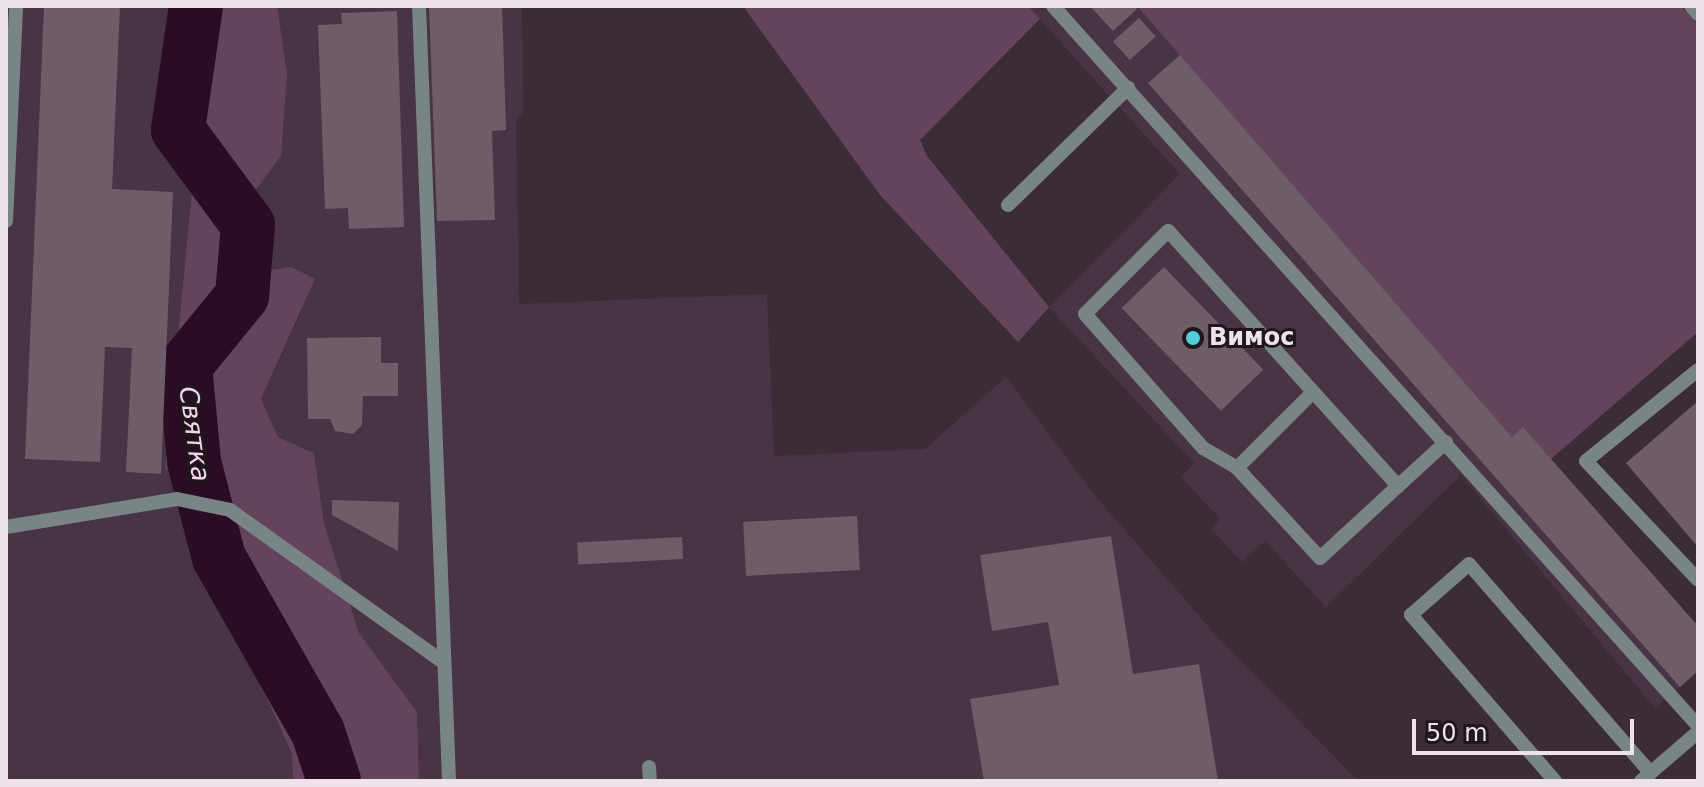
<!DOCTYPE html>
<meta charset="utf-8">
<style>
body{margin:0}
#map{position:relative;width:1704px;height:787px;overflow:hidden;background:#3c2c37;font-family:"DejaVu Sans",sans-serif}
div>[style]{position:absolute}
.built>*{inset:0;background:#493443}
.green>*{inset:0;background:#63445b}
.river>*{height:54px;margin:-27px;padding:0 27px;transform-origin:27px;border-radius:27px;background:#2a0d23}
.building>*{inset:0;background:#6e5c69;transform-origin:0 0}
.service>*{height:14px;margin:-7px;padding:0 7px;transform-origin:7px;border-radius:7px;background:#798486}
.dots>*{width:22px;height:22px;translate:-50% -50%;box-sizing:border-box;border:4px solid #1e171c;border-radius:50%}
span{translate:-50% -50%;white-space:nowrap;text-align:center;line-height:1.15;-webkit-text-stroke:6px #1e171c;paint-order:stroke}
.poi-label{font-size:24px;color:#eee3ea;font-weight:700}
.left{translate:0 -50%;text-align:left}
.water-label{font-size:26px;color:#f9d4ee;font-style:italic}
.frame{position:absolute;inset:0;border:8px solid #eee3ea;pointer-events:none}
.scale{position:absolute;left:1412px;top:719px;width:222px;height:36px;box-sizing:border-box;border:4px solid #eee3ea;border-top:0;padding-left:10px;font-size:24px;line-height:28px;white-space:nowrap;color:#eee3ea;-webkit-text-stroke:6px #1e171c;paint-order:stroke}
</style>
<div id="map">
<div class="built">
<div style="clip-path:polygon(6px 6px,169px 6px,160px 125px,192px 191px,165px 467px,176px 482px,177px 499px,292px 755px,293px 781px,6px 781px)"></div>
<div style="clip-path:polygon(277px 6px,522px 6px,523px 112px,516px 121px,519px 304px,767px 294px,774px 456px,925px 449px,1006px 377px,1092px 492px,1214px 633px,1358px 781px,419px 781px,417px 712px,359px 633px,324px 523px,314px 453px,278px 437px,261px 399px,303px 308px,269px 270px,251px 196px,281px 155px)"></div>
<div style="clip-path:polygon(1028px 6px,1137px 6px,1511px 437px,1523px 427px,1698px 626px,1698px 671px,1655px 708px,1461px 475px,1326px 607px,1265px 541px,1242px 562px,1211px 529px,1220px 519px,1181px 477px,1194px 463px,1049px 307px,1180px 174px)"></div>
</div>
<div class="green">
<div style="clip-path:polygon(169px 6px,277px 6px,287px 74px,281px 156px,251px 196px,269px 270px,291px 267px,315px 279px,261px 399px,278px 437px,314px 453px,324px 523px,359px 633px,417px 712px,419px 781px,293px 781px,292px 754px,177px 499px,176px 482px,165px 467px,192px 191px,160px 125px)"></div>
<div style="clip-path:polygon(743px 6px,1028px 6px,1040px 19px,920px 140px,927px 156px,1049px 307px,1018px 342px,880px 195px)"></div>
<div style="clip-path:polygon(1137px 6px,1681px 6px,1698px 25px,1698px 332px,1551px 459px,1523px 428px,1512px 437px)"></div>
</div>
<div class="river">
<div style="left:196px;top:6px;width:125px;rotate:98.3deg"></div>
<div style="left:178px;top:130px;width:118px;rotate:53.6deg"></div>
<div style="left:248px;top:225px;width:71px;rotate:94.8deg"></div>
<div style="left:242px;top:296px;width:90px;rotate:129.2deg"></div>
<div style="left:185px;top:366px;width:96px;rotate:84.6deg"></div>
<div style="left:194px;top:462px;width:99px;rotate:75.4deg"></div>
<div style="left:219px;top:558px;width:200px;rotate:60.4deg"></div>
<div style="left:318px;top:732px;width:52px;rotate:71.9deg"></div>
</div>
<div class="building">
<div style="clip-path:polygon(44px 6px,120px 6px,112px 189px,173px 192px,161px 474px,126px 472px,132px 348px,105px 347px,100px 462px,25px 459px)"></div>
<div style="clip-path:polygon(429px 6px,502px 6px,506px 130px,492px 131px,495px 220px,437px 221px)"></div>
<div style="clip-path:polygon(1090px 6px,1133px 6px,1137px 9px,1113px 31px)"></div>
<div style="clip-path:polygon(397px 11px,404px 227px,349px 229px,348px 208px,325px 209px,318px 25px,342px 24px,341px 13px)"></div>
<div style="left:1139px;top:18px;width:25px;height:35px;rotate:48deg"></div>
<div style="clip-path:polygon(1180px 55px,1512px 437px,1523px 427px,1698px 626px,1698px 671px,1680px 687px,1148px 83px)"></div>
<div style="left:1164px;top:267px;width:143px;height:59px;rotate:46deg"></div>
<div style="clip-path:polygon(381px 337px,381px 363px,398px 363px,398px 396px,363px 396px,362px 425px,353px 434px,335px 431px,330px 419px,308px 419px,307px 338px)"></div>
<div style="clip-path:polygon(1698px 401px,1698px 547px,1626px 463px)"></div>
<div style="clip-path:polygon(332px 500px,399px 502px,398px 551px,332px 515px)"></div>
<div style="left:857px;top:516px;width:54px;height:114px;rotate:87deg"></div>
<div style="clip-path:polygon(1111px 536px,1133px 674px,1199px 664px,1218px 781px,984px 781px,970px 699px,1059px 685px,1048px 622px,992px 631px,980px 555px)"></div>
<div style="left:682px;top:537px;width:22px;height:105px;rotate:87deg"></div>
</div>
<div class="service">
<div style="left:419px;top:6px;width:776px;rotate:87.78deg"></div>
<div style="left:1053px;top:6px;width:967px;rotate:48.14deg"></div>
<div style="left:1691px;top:6px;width:11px;rotate:49deg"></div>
<div style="left:1008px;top:205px;width:168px;rotate:-44.3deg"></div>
<div style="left:6px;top:221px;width:215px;rotate:-87.3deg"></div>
<div style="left:1698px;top:370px;width:144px;rotate:140.9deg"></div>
<div style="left:1586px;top:461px;width:163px;rotate:46.7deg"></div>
<div style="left:1237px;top:468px;width:107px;rotate:-45deg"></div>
<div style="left:1398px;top:486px;width:343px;rotate:-132deg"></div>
<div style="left:1168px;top:231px;width:117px;rotate:135deg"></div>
<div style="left:1085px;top:314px;width:179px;rotate:48.6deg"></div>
<div style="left:1203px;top:448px;width:39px;rotate:30deg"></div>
<div style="left:1237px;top:468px;width:122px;rotate:47.3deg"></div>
<div style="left:1320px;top:558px;width:106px;rotate:-42.7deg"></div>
<div style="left:1398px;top:486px;width:65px;rotate:-42.5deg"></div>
<div style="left:6px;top:527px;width:173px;rotate:-9.3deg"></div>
<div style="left:177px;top:499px;width:54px;rotate:11.7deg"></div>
<div style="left:230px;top:510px;width:260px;rotate:35.5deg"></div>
<div style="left:649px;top:767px;width:14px;rotate:86deg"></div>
<div style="left:1555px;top:781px;width:220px;rotate:-130.9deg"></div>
<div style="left:1411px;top:615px;width:77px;rotate:-41.3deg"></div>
<div style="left:1469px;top:564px;width:277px;rotate:49deg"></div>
<div style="left:1641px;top:781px;width:75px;rotate:-40.7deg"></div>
</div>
<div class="dots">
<div style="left:1193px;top:338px;background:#52cbd8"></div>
</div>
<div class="poi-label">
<span class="left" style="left:1209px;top:338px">Вимос</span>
</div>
<div class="water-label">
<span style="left:194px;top:434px;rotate:82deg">Святка</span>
</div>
<div class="frame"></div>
<div class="scale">50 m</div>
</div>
